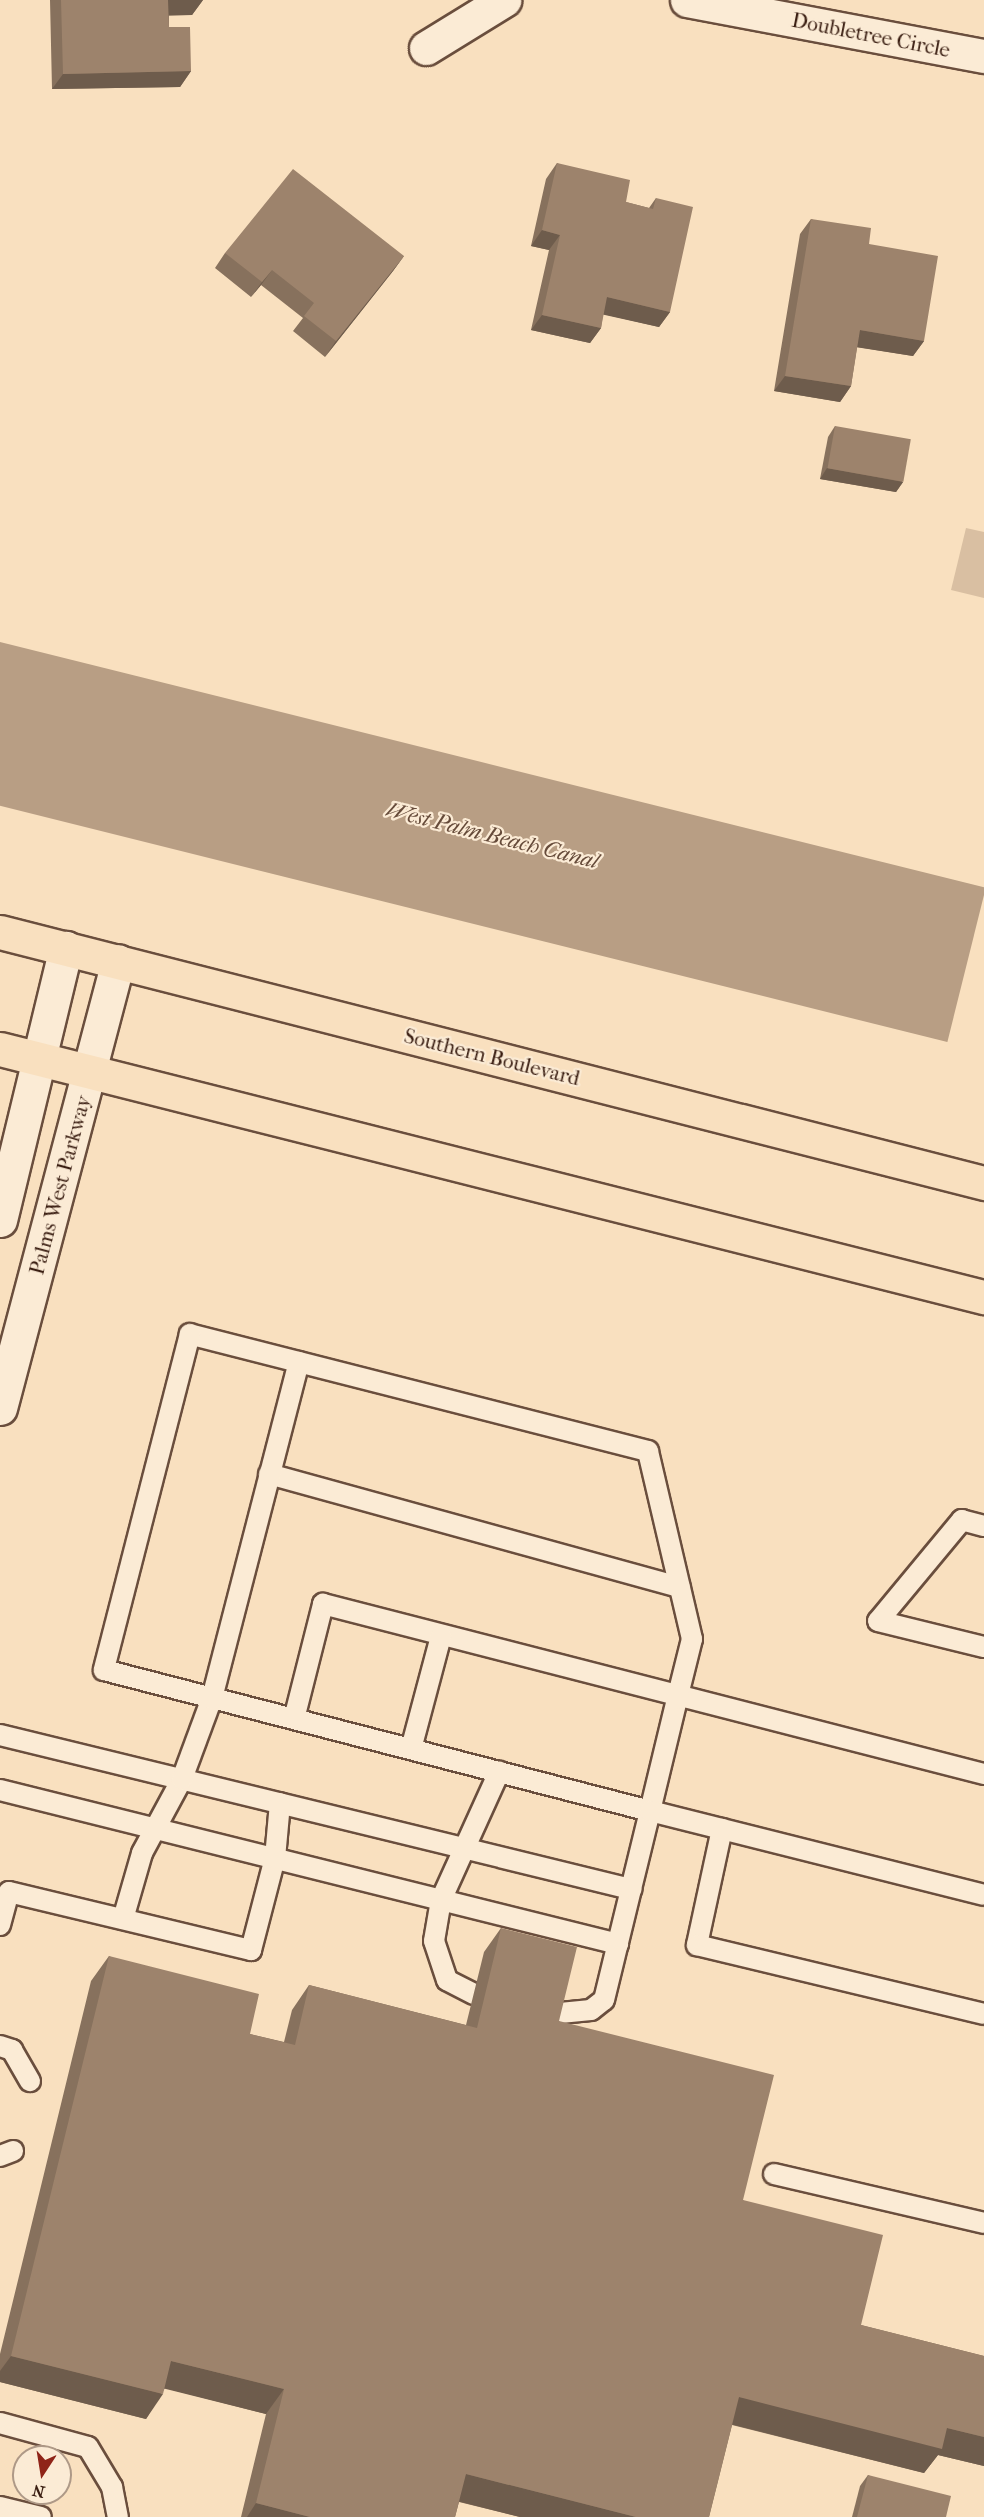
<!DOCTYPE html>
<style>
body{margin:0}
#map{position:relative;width:984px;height:2517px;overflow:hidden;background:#f9e0bf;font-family:"IM FELL French Canon",serif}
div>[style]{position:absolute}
.green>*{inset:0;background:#d9bfa2}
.water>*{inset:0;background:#b89e84;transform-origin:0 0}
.roads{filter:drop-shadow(2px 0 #6a4e3d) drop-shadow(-2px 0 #6a4e3d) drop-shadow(0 2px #6a4e3d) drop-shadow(0 -2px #6a4e3d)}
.lane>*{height:20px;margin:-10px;padding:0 10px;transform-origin:10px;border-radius:10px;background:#fbebd5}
.street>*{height:33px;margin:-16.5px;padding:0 16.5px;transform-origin:16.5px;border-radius:16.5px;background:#fbebd5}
.highway>*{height:33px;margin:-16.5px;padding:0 16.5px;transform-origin:16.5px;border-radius:16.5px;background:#f9e0bf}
.wall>*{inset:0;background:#87715d}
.shaded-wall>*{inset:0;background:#6e5c4c}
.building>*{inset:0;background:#9d836c;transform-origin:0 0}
span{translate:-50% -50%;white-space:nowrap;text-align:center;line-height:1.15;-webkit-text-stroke:4.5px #fbebd5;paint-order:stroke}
.street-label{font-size:21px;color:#3a1e12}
.water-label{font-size:22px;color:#664b3a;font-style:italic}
.north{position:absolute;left:12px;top:2445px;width:60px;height:60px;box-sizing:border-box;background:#fbebd5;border:2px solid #ae9987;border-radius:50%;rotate:192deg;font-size:16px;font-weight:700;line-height:24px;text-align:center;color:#3a1e12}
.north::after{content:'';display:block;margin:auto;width:21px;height:27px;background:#8f2418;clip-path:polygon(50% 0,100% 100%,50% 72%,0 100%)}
</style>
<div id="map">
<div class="green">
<div style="clip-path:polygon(966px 528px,984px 532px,984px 598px,951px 590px)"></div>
</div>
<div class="water">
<div style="left:0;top:642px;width:1016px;height:159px;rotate:14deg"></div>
</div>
<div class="roads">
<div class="lane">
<div style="left:269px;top:1474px;width:426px;rotate:15.4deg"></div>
<div style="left:984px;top:1526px;width:23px;rotate:-165deg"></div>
<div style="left:962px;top:1520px;width:131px;rotate:129.7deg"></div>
<div style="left:878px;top:1621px;width:109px;rotate:13.8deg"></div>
<div style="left:294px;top:1719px;width:119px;rotate:-75.8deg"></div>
<div style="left:323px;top:1604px;width:683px;rotate:14.42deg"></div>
<div style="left:0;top:1735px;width:650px;rotate:13.72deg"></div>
<div style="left:411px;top:1749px;width:117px;rotate:-75.1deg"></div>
<div style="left:0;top:1790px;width:637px;rotate:13.99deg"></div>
<div style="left:722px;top:1829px;width:119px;rotate:102.2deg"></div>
<div style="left:697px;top:1945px;width:295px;rotate:13.5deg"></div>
<div style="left:123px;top:1919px;width:69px;rotate:-73.9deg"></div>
<div style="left:142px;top:1853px;width:84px;rotate:-61.6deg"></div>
<div style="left:182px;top:1779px;width:86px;rotate:-69.7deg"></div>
<div style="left:212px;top:1698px;width:347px;rotate:-75.5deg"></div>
<div style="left:0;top:1925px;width:34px;rotate:-75deg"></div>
<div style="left:9px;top:1892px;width:249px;rotate:13.5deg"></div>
<div style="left:251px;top:1950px;width:95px;rotate:-75.4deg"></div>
<div style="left:275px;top:1858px;width:55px;rotate:-84.8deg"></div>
<div style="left:474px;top:1994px;width:30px;rotate:-153deg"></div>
<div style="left:447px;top:1980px;width:41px;rotate:-108.4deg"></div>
<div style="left:434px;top:1941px;width:42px;rotate:-80.3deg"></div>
<div style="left:441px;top:1900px;width:141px;rotate:-65.6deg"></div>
<div style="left:550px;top:2014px;width:41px;rotate:-5.6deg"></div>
<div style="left:591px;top:2010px;width:16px;rotate:-38deg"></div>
<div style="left:604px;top:2000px;width:114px;rotate:-76.3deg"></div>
<div style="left:631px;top:1889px;width:80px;rotate:-76.3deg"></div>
<div style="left:650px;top:1811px;width:115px;rotate:-76.4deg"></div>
<div style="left:677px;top:1699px;width:62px;rotate:-76deg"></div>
<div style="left:692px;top:1639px;width:193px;rotate:-103.2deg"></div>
<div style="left:648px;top:1451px;width:473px;rotate:-165.7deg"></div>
<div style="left:190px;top:1334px;width:347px;rotate:104.4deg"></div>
<div style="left:104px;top:1670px;width:564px;rotate:14.48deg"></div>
<div style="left:650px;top:1811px;width:344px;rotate:14.1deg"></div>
<div style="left:0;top:2046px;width:13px;rotate:18deg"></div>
<div style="left:12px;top:2050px;width:36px;rotate:60deg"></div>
<div style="left:0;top:2156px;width:14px;rotate:-21deg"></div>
<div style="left:774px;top:2174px;width:216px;rotate:13.1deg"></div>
<div style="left:0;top:2423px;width:91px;rotate:15.3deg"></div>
<div style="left:88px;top:2447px;width:47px;rotate:59deg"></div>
<div style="left:112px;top:2487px;width:31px;rotate:79deg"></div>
<div style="left:0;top:2507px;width:42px;rotate:13.7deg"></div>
</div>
<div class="street">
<div style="left:687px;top:0;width:302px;rotate:10.7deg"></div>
<div style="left:426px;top:48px;width:92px;rotate:-31.6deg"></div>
<div style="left:0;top:1220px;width:280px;rotate:-76.4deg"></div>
<div style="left:0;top:1408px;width:462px;rotate:-75.2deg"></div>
</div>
<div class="highway">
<div style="left:0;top:932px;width:1016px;rotate:14.31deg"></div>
<div style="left:0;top:1049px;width:1015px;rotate:14.15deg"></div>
</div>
</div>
<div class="wall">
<div style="clip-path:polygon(50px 0,203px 0,192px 15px,169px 15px,169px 27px,191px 71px,180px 87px,52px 89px)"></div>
<div style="clip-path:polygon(557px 163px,626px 202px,649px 208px,656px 198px,670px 312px,659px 327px,603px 314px,601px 328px,590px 343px,531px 330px,549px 250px,531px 246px,546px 179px)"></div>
<div style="clip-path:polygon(811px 219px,869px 244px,924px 341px,913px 356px,857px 347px,851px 386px,840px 402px,774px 391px,800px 234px)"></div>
<div style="clip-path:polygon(225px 253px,404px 256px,393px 271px,325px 357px,293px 331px,303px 318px,261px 285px,251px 297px,215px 268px)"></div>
<div style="clip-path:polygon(835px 426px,903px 482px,896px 492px,820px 479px,828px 437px)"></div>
<div style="clip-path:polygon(501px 1928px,559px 2021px,743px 2200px,861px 2325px,984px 2356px,984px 2466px,938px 2455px,924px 2473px,732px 2425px,709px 2517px,520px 2517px,459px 2502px,455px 2517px,241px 2517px,266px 2414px,165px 2388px,146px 2419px,0 2382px,0 2354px,91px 1981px,109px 1956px,250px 2034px,284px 2042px,292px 2010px,309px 1985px,466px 2025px,484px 1952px)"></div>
<div style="clip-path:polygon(868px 2475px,946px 2517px,852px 2517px,860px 2486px)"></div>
</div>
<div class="shaded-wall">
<div style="clip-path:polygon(168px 0,203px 0,192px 15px,158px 16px)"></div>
<div style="clip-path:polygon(191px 71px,180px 87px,52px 89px,63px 74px)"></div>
<div style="clip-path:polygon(542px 230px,560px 235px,549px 250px,531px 246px)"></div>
<div style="clip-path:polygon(404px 256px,393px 271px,325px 357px,336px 341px)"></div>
<div style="clip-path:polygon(272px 270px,261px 285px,251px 297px,262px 282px)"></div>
<div style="clip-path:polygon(607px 297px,670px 312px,659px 327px,596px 313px)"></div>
<div style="clip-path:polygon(542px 315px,601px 328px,590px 343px,531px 330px)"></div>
<div style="clip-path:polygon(860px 330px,924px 341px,913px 356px,849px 346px)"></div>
<div style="clip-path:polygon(785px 376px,851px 386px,840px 402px,774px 391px)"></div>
<div style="clip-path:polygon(827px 468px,903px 482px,896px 492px,820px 479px)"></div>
<div style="clip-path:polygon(11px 2356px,163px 2394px,146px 2419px,0 2382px,0 2371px)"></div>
<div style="clip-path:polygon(171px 2361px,284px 2389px,266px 2414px,154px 2386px)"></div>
<div style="clip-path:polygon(739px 2397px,947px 2428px,984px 2437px,984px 2466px,938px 2455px,924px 2473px,722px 2422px)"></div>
<div style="clip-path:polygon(466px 2474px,636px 2517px,520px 2517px,449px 2499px)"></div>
<div style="clip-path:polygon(256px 2503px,310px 2517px,247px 2517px)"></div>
</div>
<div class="building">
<div style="clip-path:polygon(61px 0,182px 0,168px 0,169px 27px,190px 27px,191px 71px,63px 74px)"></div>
<div style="clip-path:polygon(557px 163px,630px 180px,626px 202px,653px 209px,656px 198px,693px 207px,670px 312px,607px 297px,601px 328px,542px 315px,560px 235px,542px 230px)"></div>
<div style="clip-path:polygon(293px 169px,404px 256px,336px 341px,304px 316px,314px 303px,272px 270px,262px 282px,225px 253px)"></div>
<div style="clip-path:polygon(811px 219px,871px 228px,869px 244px,938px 256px,924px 341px,860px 330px,851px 386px,785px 376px)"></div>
<div style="left:835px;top:426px;width:77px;height:43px;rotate:10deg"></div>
<div style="clip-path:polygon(501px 1928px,577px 1947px,559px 2021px,774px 2075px,743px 2200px,883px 2235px,861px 2325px,984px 2356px,984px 2437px,947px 2428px,942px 2449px,739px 2397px,709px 2517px,636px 2517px,466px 2474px,455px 2517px,310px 2517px,256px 2503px,284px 2389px,171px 2361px,163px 2394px,11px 2356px,109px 1956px,259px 1994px,250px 2034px,295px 2045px,309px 1985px,477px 2028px)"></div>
<div style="clip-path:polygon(868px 2475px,951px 2496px,946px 2517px,857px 2517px)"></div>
</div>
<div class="street-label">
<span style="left:871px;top:35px;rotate:11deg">Doubletree Circle</span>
<span style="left:492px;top:1057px;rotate:14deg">Southern Boulevard</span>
<span style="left:60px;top:1185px;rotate:-75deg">Palms West Parkway</span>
</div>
<div class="water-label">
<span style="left:492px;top:836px;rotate:14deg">West Palm Beach Canal</span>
</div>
<div class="north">N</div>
</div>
